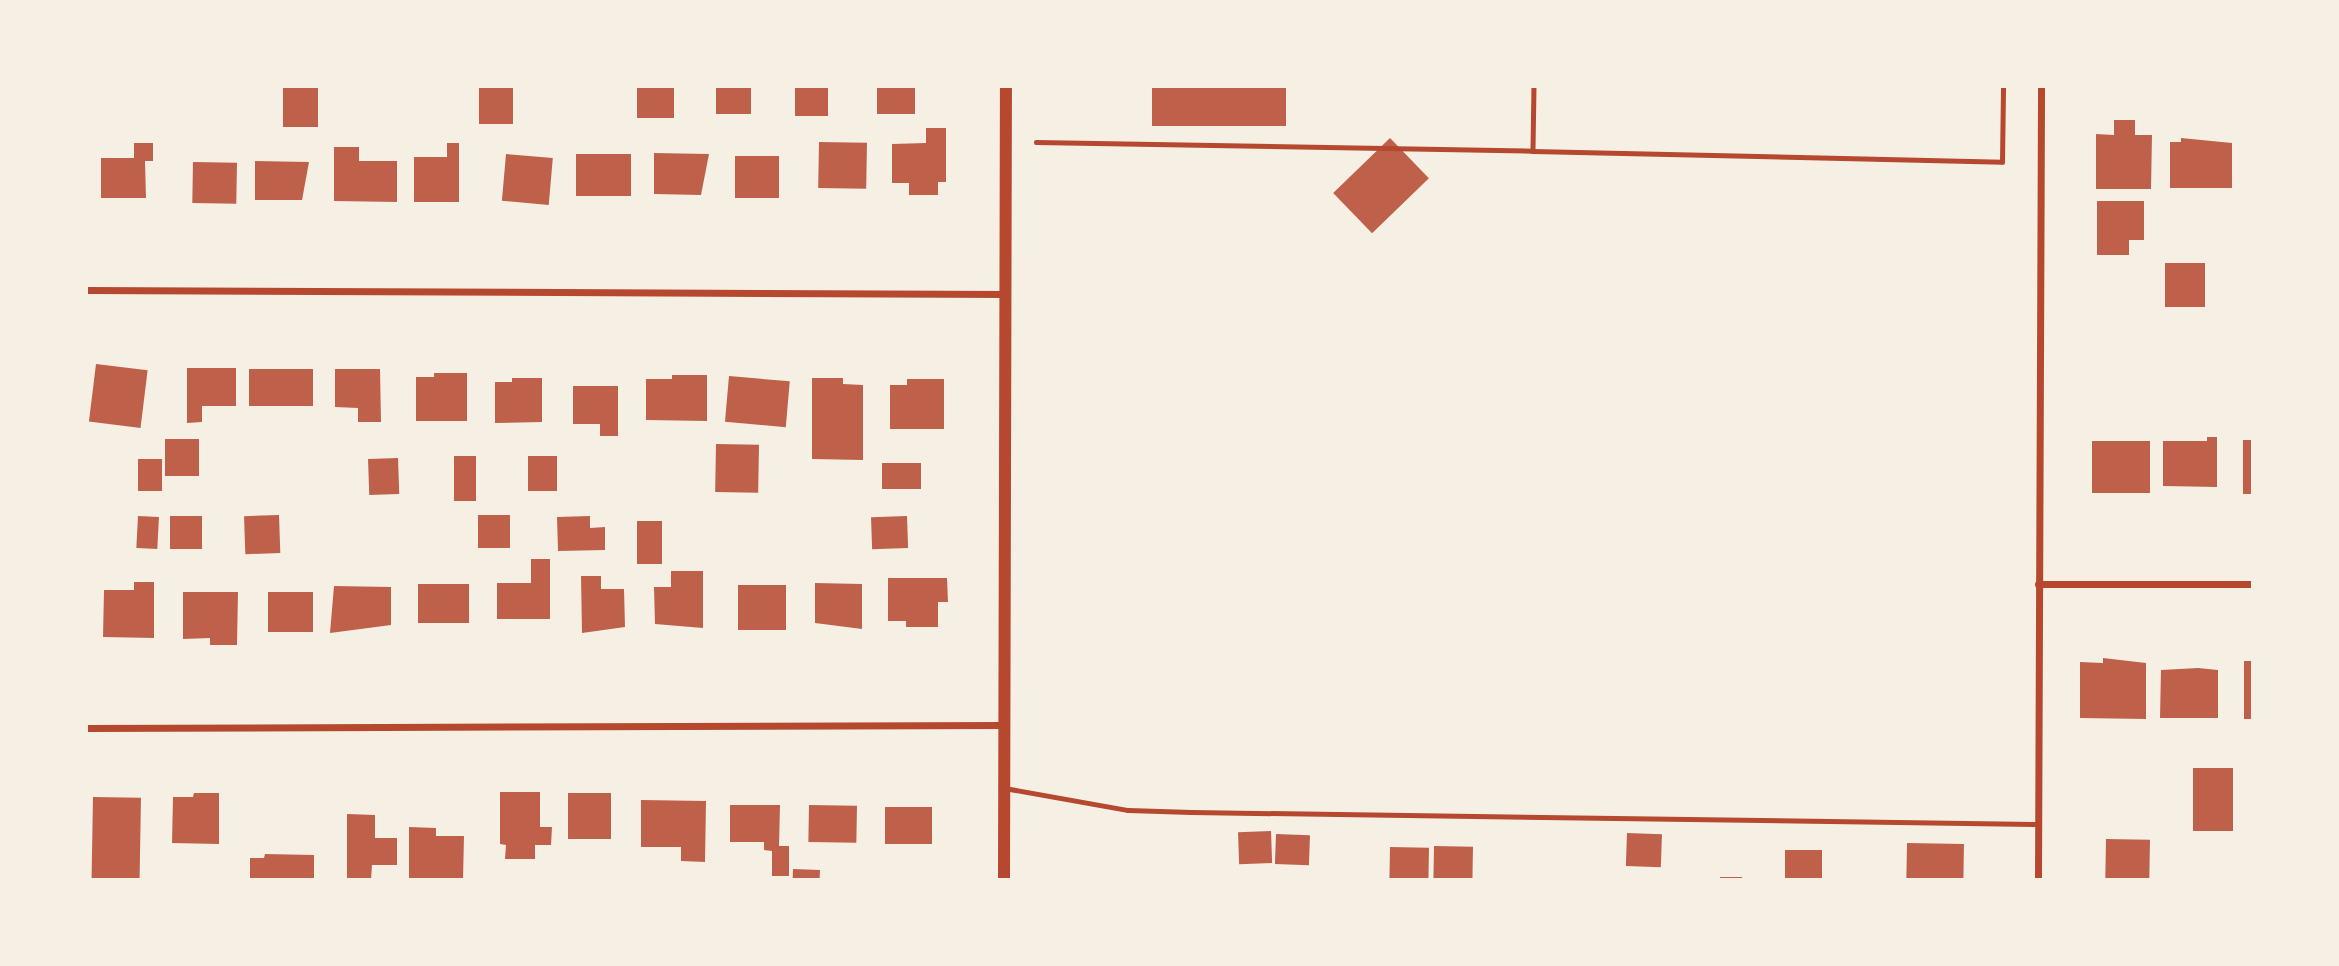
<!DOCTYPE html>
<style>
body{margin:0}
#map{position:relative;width:2339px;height:966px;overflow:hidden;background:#f6efe4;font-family:"Alegreya Sans",sans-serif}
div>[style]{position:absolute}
.building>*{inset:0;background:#bf614a;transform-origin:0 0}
.path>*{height:4.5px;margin:-2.25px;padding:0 2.25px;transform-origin:2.25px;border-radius:2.25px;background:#b5482f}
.service>*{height:5px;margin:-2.5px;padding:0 2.5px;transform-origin:2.5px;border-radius:2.5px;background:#b5482f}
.minor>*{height:7px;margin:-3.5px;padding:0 3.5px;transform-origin:3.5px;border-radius:3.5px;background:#b5482f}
.tertiary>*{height:12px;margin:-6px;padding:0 6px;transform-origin:6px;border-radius:6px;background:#b5482f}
span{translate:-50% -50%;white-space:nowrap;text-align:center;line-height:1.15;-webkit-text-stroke:6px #f6efe4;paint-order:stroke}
.frame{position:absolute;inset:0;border:88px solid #f6efe4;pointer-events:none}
</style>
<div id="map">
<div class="building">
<div style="left:283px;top:86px;width:35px;height:41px"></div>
<div style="left:479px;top:86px;width:34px;height:38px"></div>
<div style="left:637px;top:86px;width:37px;height:32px"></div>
<div style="left:716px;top:86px;width:35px;height:28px"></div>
<div style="left:795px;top:86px;width:33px;height:30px"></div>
<div style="left:877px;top:86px;width:38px;height:28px"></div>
<div style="left:1152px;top:86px;width:134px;height:40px"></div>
<div style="clip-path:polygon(2114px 120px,2135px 120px,2135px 135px,2152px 135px,2151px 189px,2096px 189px,2096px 134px,2114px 135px)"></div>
<div style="clip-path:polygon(926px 128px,946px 128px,946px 182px,938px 182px,938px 195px,909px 195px,909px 183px,892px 183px,892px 144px,926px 143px)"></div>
<div style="left:1390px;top:138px;width:56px;height:79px;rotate:46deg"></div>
<div style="clip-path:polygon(2181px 138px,2232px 143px,2232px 188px,2170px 188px,2170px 142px,2181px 142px)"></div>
<div style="left:819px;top:142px;width:48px;height:46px;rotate:1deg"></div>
<div style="clip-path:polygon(134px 143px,153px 143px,153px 161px,145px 161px,146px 198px,101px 198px,101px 158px,134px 158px)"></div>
<div style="clip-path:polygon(447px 143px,459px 143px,459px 202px,414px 202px,414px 157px,447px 157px)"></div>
<div style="clip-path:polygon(334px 147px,359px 147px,359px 161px,397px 161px,397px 202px,334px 201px)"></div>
<div style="clip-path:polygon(654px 153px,709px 154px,701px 195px,654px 194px)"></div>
<div style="left:506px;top:154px;width:47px;height:47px;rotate:5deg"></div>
<div style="left:576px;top:154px;width:55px;height:42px"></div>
<div style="left:735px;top:156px;width:44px;height:42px"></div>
<div style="clip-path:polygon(255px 161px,309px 162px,302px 200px,255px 200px)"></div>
<div style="left:193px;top:162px;width:44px;height:41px;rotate:1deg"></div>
<div style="clip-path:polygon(2097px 201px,2144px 201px,2144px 240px,2129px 240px,2129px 255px,2097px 255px)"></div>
<div style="left:2165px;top:263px;width:40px;height:44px"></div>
<div style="left:96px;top:364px;width:52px;height:58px;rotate:7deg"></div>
<div style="clip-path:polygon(187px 368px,236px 368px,236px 406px,202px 406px,202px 422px,187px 423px)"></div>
<div style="left:249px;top:369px;width:64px;height:37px"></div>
<div style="clip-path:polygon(335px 369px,380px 369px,381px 422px,358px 422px,358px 408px,335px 407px)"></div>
<div style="clip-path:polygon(434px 373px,467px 373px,467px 421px,416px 421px,416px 377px,434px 377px)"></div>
<div style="clip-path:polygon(672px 375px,707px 375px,707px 421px,646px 420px,646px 379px,672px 379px)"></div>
<div style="left:729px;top:376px;width:61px;height:46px;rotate:5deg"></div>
<div style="clip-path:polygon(512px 378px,542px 378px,542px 422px,495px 423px,495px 382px,512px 382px)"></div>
<div style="clip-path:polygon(812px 378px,843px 378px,843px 384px,863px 385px,863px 460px,812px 459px)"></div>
<div style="clip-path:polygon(907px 379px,944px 379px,944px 429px,890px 429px,890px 385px,907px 385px)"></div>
<div style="clip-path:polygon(573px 386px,618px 386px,618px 436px,600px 436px,600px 424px,573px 424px)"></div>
<div style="clip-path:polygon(2207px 437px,2217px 437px,2217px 487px,2163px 486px,2163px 441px,2207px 441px)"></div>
<div style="left:165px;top:439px;width:34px;height:37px"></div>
<div style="left:2243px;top:440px;width:10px;height:54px"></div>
<div style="left:2092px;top:441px;width:58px;height:52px"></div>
<div style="left:716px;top:444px;width:43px;height:48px;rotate:1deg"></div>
<div style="left:454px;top:456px;width:22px;height:45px"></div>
<div style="left:528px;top:456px;width:29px;height:35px"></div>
<div style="left:398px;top:458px;width:36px;height:30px;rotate:88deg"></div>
<div style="left:138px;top:459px;width:24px;height:32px"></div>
<div style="left:882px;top:463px;width:39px;height:26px"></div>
<div style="left:279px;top:515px;width:38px;height:35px;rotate:88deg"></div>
<div style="left:478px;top:515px;width:32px;height:33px"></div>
<div style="left:138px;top:516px;width:21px;height:32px;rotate:3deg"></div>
<div style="left:170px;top:516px;width:32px;height:33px"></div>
<div style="clip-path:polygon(590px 516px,590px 528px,605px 527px,605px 550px,558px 551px,557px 517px)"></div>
<div style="left:907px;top:516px;width:32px;height:36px;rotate:88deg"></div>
<div style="left:637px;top:521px;width:25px;height:43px"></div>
<div style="clip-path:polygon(531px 559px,550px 559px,550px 619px,497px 619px,497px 583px,531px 583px)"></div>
<div style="clip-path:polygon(671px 571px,703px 571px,703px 628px,655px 624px,654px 587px,671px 587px)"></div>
<div style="clip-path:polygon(581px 576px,601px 576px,601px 589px,624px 589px,625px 627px,582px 633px)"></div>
<div style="clip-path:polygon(888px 578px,947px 578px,948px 602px,938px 602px,938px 627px,906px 627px,906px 621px,888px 621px)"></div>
<div style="clip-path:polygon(134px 582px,154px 582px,154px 638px,103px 637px,104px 590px,134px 590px)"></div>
<div style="clip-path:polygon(815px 583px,862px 584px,862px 629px,815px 623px)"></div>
<div style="left:418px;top:584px;width:51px;height:39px"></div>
<div style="left:738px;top:585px;width:48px;height:45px"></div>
<div style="clip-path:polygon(334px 586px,391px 587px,391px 625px,330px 633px)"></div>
<div style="clip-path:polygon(183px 592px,238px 592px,237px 645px,210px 645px,210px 638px,183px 639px)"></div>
<div style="left:313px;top:592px;width:40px;height:45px;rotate:90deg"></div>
<div style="clip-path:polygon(2103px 658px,2146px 663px,2146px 719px,2080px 718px,2080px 662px,2103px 663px)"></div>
<div style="left:2244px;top:661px;width:9px;height:58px"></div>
<div style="clip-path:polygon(2198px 668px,2218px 670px,2218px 718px,2160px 718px,2161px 670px)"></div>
<div style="left:2233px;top:768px;width:63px;height:40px;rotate:90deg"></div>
<div style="clip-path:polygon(500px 792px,540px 792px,540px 827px,552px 827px,551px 845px,535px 845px,535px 859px,505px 859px,506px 845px,500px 844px)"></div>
<div style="clip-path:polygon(194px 793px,219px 793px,219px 844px,172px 843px,173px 797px,193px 797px)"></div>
<div style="left:568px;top:793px;width:43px;height:46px"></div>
<div style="left:93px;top:797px;width:48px;height:81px;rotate:1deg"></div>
<div style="clip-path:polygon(641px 800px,706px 801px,705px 862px,681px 861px,681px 847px,641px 847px)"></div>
<div style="clip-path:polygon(730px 805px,780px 805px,779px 846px,789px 846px,789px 876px,772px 876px,772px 851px,764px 850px,764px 842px,730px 842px)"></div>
<div style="left:809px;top:805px;width:48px;height:37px;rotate:1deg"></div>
<div style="left:885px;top:807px;width:47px;height:37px"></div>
<div style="clip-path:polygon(347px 814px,375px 815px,375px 838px,397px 838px,397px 865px,372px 865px,371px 880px,347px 879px)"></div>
<div style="clip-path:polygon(409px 827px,436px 828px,436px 836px,464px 836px,463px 880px,409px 880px)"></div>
<div style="left:1271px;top:831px;width:32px;height:33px;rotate:88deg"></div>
<div style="left:1627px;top:833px;width:35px;height:33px;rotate:2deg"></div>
<div style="left:1276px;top:834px;width:34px;height:30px;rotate:2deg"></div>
<div style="left:2106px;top:839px;width:44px;height:41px;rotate:1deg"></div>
<div style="left:1907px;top:843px;width:57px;height:37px;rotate:1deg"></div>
<div style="left:1434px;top:846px;width:39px;height:34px;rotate:1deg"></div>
<div style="left:1390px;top:847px;width:39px;height:33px;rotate:1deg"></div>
<div style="left:1785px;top:850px;width:37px;height:30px"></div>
<div style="clip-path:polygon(265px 854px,314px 855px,314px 880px,250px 880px,250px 858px,264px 858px)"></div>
<div style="left:793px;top:869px;width:27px;height:11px;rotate:2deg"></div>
<div style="left:1720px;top:877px;width:22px;height:3px"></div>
</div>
<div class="path">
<div style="left:1534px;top:86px;width:65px;rotate:90.9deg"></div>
<div style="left:1533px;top:151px;width:469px;rotate:1.3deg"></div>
<div style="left:2002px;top:162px;width:76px;rotate:-89.2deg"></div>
<div style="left:1036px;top:142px;width:497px;rotate:1deg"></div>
</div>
<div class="service">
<div style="left:1004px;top:788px;width:126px;rotate:10.1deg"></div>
<div style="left:1128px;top:810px;width:63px;rotate:1.8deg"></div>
<div style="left:1191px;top:812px;width:847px;rotate:0.81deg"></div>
</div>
<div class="minor">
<div style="left:86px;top:290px;width:920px;rotate:0.25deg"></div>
<div style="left:2038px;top:584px;width:215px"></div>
<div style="left:86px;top:728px;width:918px;rotate:-0.19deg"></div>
<div style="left:2038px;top:880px;width:794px;rotate:-89.78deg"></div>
</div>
<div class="tertiary">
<div style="left:1004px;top:880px;width:794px;rotate:-89.86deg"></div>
</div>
<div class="frame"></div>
</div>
